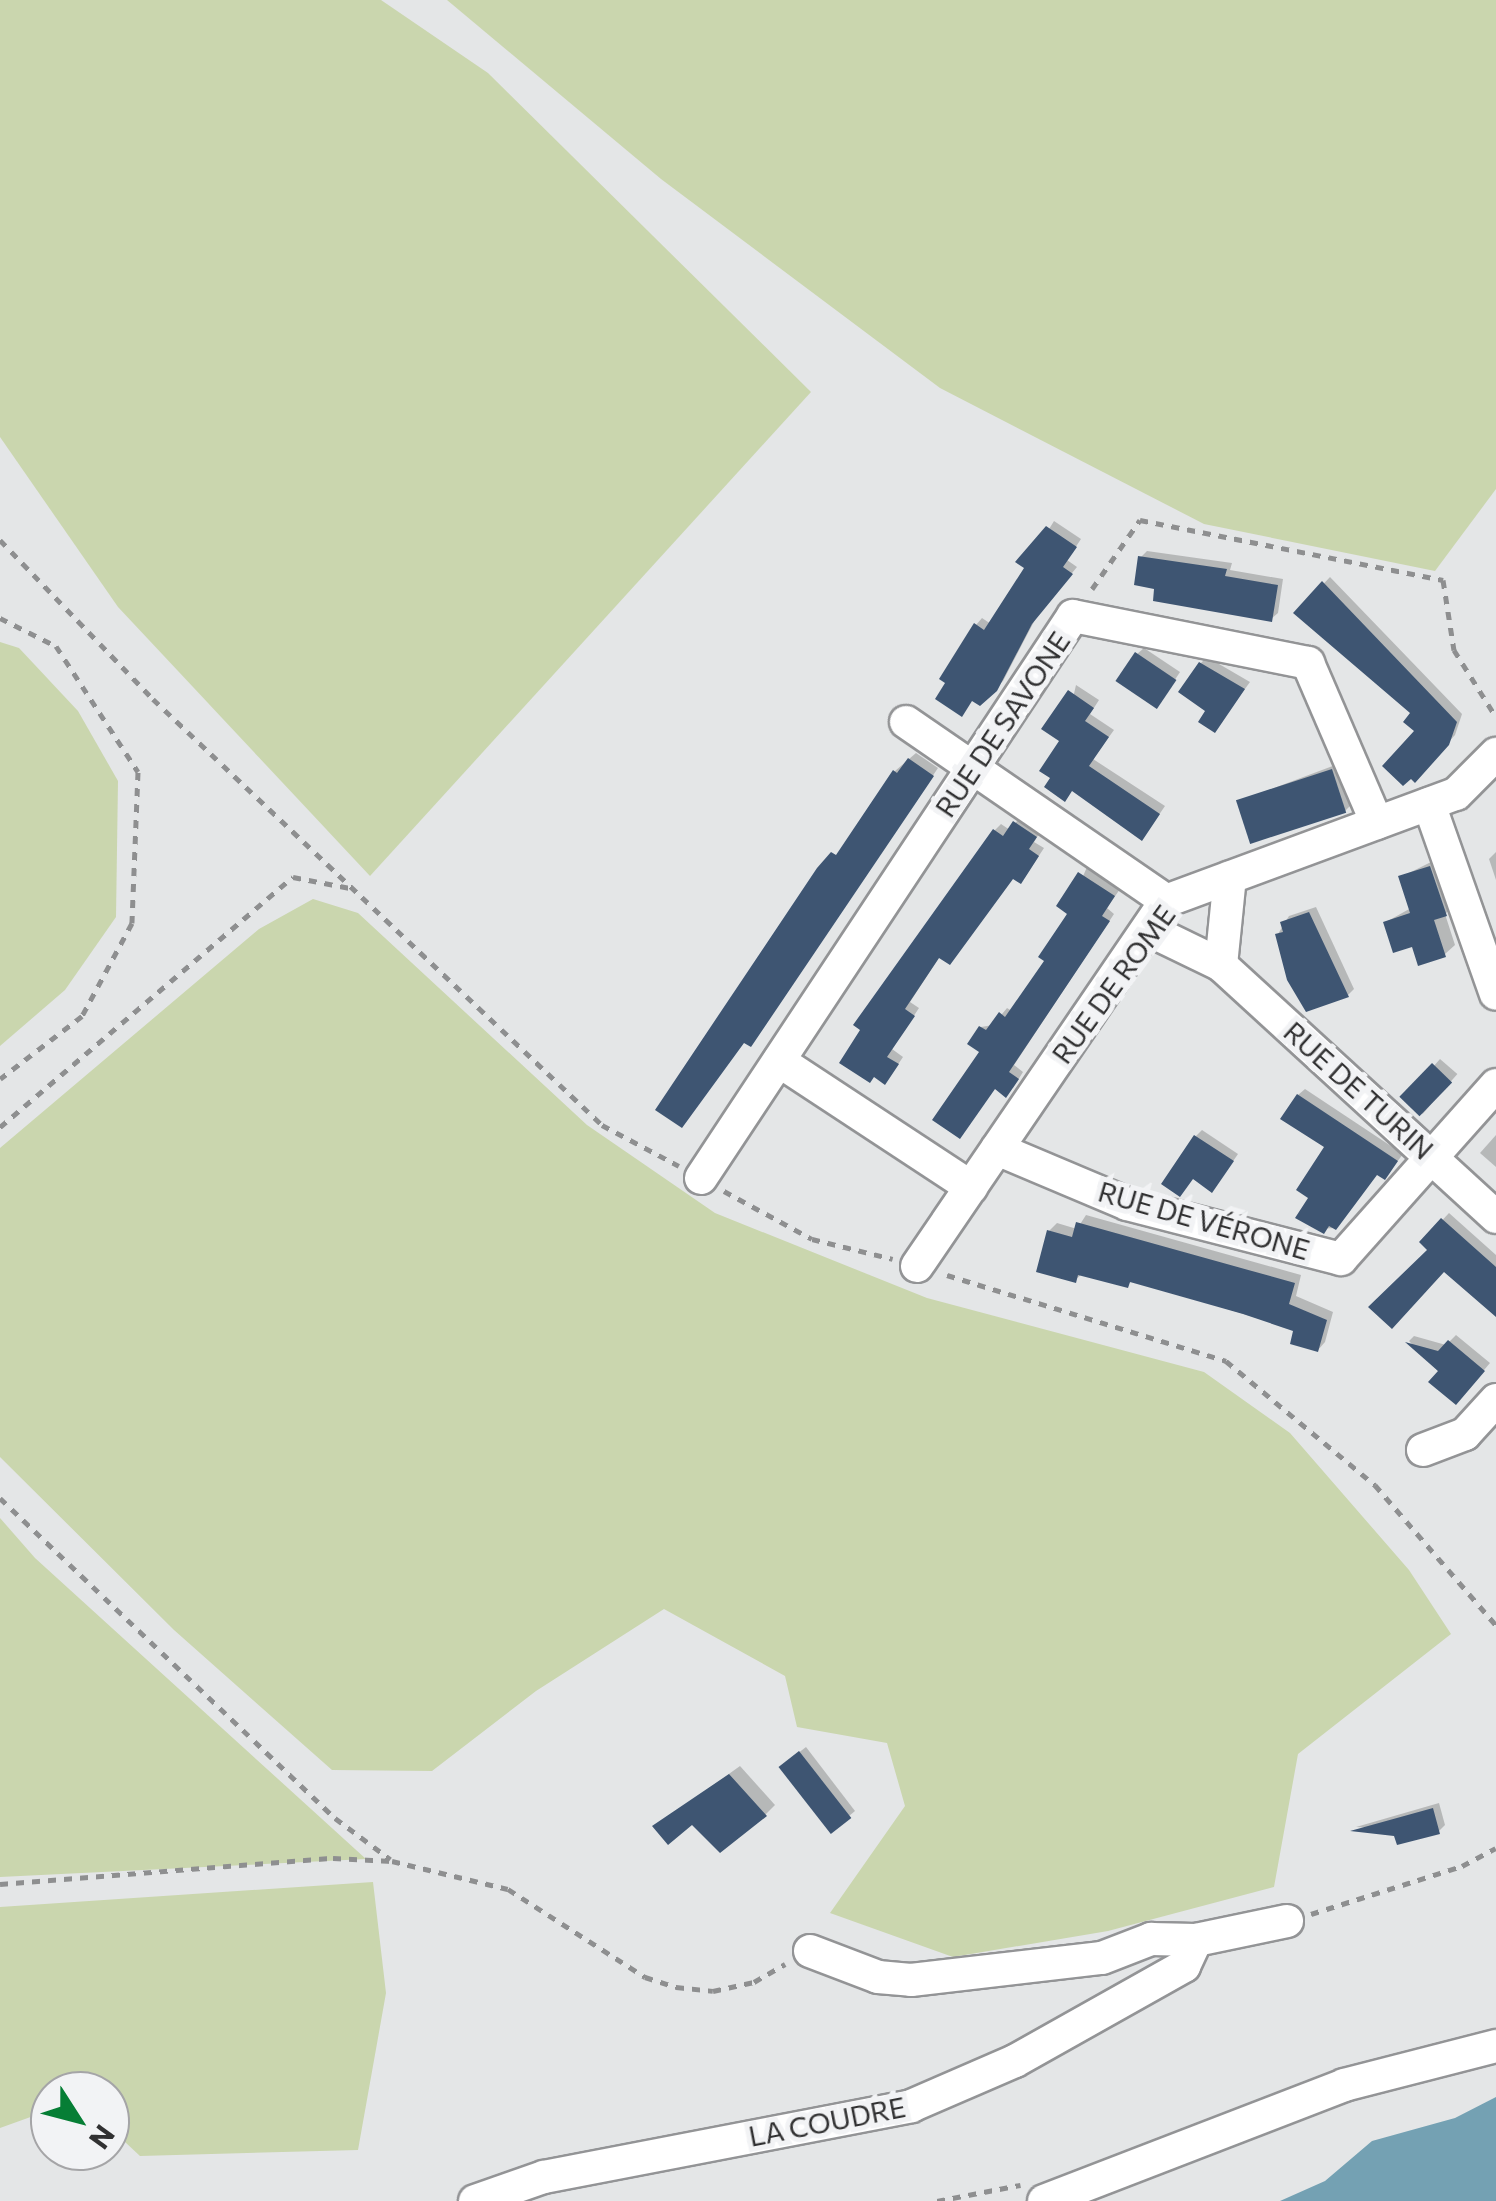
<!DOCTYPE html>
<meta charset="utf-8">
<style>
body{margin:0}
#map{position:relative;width:1496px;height:2201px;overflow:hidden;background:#e4e6e7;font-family:Commissioner,sans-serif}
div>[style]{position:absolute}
.green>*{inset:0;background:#cad6ae}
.water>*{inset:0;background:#74a1b3}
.shadow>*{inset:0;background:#0003;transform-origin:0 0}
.building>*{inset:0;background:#3e5572;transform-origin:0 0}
.path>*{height:5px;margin-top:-2.5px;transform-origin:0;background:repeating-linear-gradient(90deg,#8e8f90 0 8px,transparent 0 16px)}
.roads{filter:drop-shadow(2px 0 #939496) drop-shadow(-2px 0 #939496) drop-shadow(0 2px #939496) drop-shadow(0 -2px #939496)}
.minor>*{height:32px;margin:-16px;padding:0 16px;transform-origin:16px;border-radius:16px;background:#fff}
span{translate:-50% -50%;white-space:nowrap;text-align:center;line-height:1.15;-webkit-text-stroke:10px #f2f3f5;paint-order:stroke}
.street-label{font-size:28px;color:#313132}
.north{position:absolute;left:30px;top:2071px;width:100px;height:100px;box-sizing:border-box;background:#f2f3f5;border:2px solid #a5a5a7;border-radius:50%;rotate:126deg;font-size:28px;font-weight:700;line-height:40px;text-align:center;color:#313132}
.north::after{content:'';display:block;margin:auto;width:35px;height:45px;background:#067e35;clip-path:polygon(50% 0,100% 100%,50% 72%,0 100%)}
</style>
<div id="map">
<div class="green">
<div style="clip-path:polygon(0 0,381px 0,488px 73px,811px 392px,370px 876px,118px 607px,0 437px)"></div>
<div style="clip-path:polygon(447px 0,1496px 0,1496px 489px,1435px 571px,1204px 524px,940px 388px,661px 179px)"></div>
<div style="clip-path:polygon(0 642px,19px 648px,78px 711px,118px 781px,116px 917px,65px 990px,0 1046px)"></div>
<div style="clip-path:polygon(313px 899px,358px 913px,587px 1125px,715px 1213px,927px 1298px,1204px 1372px,1290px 1433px,1409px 1570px,1451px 1634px,1298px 1754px,1274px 1887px,1108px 1931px,953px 1957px,830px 1913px,905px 1806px,887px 1743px,797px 1727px,785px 1676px,664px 1609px,536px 1691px,432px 1771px,332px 1770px,174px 1630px,0 1457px,0 1148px,259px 929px)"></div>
<div style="clip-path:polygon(0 1518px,35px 1558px,366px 1859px,0 1877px)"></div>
<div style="clip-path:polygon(373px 1882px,386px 1993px,358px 2150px,140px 2156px,110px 2128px,110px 2091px,50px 2091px,50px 2110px,0 2128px,0 1907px)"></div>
</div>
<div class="water">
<div style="clip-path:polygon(1496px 2097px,1496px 2201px,1280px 2201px,1325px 2181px,1372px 2141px,1455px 2118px)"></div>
</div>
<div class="shadow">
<div style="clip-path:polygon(1054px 521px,1081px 539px,1067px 560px,1077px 567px,1038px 614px,1003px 681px,980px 703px,976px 625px,982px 618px,991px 624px)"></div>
<div style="clip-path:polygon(1147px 551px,1232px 563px,1230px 570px,1283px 579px,1278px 613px,1271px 619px,1157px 587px,1141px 557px)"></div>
<div style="clip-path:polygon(1330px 577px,1462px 714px,1455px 735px,1415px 779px,1414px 713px,1296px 613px)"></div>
<div style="clip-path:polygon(1144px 648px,1180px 672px,1163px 698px,1137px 654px)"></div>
<div style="clip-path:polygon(1207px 657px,1250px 682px,1215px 730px,1201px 663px)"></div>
<div style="clip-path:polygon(1076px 685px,1099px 700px,1090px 714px,1114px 730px,1093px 759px,1165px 806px,1148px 831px,1063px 741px)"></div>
<div style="clip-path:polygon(916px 753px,938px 768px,757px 1037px,819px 870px,843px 850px,895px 771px)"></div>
<div style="clip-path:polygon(1338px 764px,1352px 804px,1345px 811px,1239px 801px)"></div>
<div style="clip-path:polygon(1021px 816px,1042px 829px,1034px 842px,1044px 848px,1027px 874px,1014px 877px,940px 956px,910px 1002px,919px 1008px,892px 1049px,903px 1057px,891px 1075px,857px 1024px,995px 830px,1001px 824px,1010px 830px)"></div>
<div style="clip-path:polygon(1496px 852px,1496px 880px,1489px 859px)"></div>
<div style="clip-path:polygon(1439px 858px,1456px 904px,1445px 914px,1455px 945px,1445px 954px,1414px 944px,1386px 922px,1411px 908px,1401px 877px)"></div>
<div style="clip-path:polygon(1087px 867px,1120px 889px,1107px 908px,1114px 914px,1014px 1065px,1023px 1072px,1013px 1088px,982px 1051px,981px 1027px,993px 1025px,1007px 1008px,1012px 1011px,1047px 960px)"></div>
<div style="clip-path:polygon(1316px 907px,1354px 989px,1348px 995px,1278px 934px,1289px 916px)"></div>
<div style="left:1440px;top:1059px;width:23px;height:53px;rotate:41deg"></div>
<div style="clip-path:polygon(1305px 1089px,1403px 1154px,1391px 1170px,1378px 1172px,1335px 1228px,1316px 1229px,1312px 1197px,1327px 1147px,1298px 1095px)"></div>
<div style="clip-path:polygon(1202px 1130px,1238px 1154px,1218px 1183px,1196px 1136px)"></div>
<div style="clip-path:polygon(1496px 1135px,1496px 1167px,1480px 1153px)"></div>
<div style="clip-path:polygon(1449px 1213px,1496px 1255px,1496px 1313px,1422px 1242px)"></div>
<div style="clip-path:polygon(1086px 1215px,1301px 1275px,1296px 1296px,1333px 1312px,1325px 1342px,1318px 1350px,1296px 1330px,1133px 1280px,1127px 1285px,1082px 1274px,1075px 1280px,1049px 1231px,1057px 1223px,1077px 1229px)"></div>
<div style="clip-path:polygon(1456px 1335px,1490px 1363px,1462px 1396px,1409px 1341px,1414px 1336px,1446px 1345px)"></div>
<div style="clip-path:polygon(806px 1747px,855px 1811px,849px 1816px,788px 1761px)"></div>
<div style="clip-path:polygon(740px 1766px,775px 1805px,765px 1815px,656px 1826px)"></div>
<div style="clip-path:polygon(1439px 1803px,1445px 1825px,1438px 1832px,1356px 1827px)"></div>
</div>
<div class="building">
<div style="clip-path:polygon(1046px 526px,1077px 547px,1063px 567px,1073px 574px,1032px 624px,997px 691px,980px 706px,972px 701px,962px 717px,935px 699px,945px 683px,939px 679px,974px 623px,984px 630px,1024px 568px,1015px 562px)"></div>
<div style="clip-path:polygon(1138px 556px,1227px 569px,1225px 576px,1278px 585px,1272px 622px,1153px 601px,1154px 589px,1134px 585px)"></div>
<div style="clip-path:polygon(1322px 581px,1457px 722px,1449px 745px,1415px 783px,1411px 779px,1403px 786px,1382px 766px,1414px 731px,1403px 722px,1410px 713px,1293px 613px)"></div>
<div style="left:1135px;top:652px;width:50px;height:35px;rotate:34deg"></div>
<div style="clip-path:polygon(1199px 662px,1245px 689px,1215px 733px,1198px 722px,1205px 711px,1178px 692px)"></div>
<div style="clip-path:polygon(1068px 690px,1094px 708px,1085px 721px,1109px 737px,1089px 766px,1160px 814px,1142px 841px,1072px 791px,1065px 802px,1044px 787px,1050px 778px,1039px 771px,1059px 741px,1041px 729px)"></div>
<div style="clip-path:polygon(908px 758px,934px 776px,751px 1047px,744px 1043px,682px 1128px,655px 1110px,817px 868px,831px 852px,836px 855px,893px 770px,897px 773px)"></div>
<div style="left:1332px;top:769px;width:46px;height:101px;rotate:72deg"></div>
<div style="clip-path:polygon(1013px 821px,1037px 837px,1029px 849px,1039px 856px,1021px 884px,1013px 879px,950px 965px,939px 958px,905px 1009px,915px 1016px,887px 1057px,899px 1064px,885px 1085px,874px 1077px,870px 1083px,839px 1063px,860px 1030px,853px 1025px,993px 829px,1003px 836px)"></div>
<div style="clip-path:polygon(1430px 866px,1447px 916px,1434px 920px,1446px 957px,1418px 966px,1412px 947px,1393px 953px,1383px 922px,1410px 913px,1398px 876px)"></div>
<div style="clip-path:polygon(1078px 872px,1115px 896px,1102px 916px,1110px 921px,1009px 1072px,1019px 1079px,1006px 1098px,995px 1089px,960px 1139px,932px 1120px,979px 1052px,967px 1044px,979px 1026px,986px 1030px,999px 1012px,1005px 1017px,1044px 961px,1038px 957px,1067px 914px,1056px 906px)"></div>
<div style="clip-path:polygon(1309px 912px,1349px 997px,1306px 1012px,1287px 980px,1275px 934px,1283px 932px,1280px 922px)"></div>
<div style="left:1432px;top:1063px;width:28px;height:47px;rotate:44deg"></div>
<div style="clip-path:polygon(1297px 1094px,1398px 1161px,1385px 1180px,1377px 1175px,1336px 1230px,1329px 1226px,1324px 1234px,1295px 1218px,1308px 1198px,1296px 1190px,1324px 1147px,1280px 1119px)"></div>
<div style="clip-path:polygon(1194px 1135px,1234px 1161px,1212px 1193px,1193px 1179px,1180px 1197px,1161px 1184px)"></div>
<div style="clip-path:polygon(1441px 1218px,1496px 1267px,1496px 1317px,1444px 1272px,1392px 1329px,1368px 1307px,1427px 1250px,1419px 1242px)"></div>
<div style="clip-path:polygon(1076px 1222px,1295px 1283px,1289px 1304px,1327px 1320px,1318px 1352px,1290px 1344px,1293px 1331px,1243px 1314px,1130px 1282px,1128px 1288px,1078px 1275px,1076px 1283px,1036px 1272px,1047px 1230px,1072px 1237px)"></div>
<div style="clip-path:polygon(1448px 1340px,1485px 1371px,1456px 1405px,1428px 1382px,1438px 1371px,1405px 1342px,1438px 1351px)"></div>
<div style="left:799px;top:1751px;width:85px;height:26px;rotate:52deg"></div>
<div style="clip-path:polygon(729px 1774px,767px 1816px,720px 1853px,692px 1825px,668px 1845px,652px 1826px)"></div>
<div style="clip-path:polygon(1433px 1808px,1440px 1834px,1397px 1845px,1394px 1836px,1350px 1831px)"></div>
</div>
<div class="path">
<div style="left:0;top:540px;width:221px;rotate:46.1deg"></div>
<div style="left:153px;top:699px;width:619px;rotate:43.49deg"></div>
<div style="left:602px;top:1125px;width:87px;rotate:28deg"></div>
<div style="left:1092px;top:589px;width:84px;rotate:-55.2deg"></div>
<div style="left:1140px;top:520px;width:309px;rotate:11.2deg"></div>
<div style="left:1443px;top:580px;width:71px;rotate:81.1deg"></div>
<div style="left:1454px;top:650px;width:79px;rotate:57.9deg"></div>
<div style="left:0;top:618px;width:63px;rotate:26.6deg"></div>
<div style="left:56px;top:646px;width:150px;rotate:56.9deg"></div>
<div style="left:138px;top:772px;width:151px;rotate:92.3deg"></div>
<div style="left:132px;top:923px;width:106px;rotate:118.3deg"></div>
<div style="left:82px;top:1016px;width:103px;rotate:142.5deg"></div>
<div style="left:0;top:1127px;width:385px;rotate:-40.5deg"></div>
<div style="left:293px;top:877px;width:58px;rotate:10.9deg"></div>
<div style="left:724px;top:1191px;width:100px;rotate:28.6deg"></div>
<div style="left:812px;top:1239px;width:83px;rotate:13.9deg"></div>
<div style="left:947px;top:1275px;width:292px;rotate:17.1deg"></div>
<div style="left:1226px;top:1361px;width:194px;rotate:39.8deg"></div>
<div style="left:1375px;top:1485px;width:185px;rotate:49.2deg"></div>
<div style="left:0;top:1498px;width:463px;rotate:43.7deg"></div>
<div style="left:335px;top:1818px;width:69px;rotate:36.7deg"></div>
<div style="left:0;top:1884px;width:334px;rotate:-4.5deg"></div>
<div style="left:333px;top:1858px;width:59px;rotate:2.9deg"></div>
<div style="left:392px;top:1861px;width:119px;rotate:13.6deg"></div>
<div style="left:508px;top:1889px;width:163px;rotate:32.7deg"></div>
<div style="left:645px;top:1977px;width:33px;rotate:18deg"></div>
<div style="left:676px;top:1987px;width:37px;rotate:6deg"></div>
<div style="left:713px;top:1991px;width:42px;rotate:-12.4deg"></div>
<div style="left:754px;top:1982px;width:36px;rotate:-30deg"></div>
<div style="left:1311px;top:1914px;width:158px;rotate:-17.6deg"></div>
<div style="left:1462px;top:1866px;width:38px;rotate:-28deg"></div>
<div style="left:937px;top:2201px;width:85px;rotate:-10.9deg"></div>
</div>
<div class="roads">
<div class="minor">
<div style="left:906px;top:722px;width:316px;rotate:34.5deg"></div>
<div style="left:1429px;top:804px;width:201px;rotate:70.6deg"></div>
<div style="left:1149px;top:930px;width:80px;rotate:25.9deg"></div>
<div style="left:1221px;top:965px;width:373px;rotate:42.5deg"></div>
<div style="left:1221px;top:965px;width:88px;rotate:-84.2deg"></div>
<div style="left:779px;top:1061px;width:230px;rotate:33.3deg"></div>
<div style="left:997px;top:1149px;width:141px;rotate:22.9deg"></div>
<div style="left:1127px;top:1204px;width:221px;rotate:14.4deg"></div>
<div style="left:1341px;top:1259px;width:233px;rotate:-48.3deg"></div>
<div style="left:701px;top:1178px;width:674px;rotate:-56.5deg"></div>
<div style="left:1073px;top:616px;width:240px;rotate:11.3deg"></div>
<div style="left:1308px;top:663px;width:174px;rotate:66.7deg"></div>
<div style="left:917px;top:1266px;width:442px;rotate:-55.7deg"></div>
<div style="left:1166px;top:901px;width:309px;rotate:-20.3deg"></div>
<div style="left:1456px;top:794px;width:57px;rotate:-45deg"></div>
<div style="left:1423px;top:1450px;width:45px;rotate:-20.9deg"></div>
<div style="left:1465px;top:1434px;width:46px;rotate:-47.6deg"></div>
<div style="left:810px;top:1951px;width:73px;rotate:20.9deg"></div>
<div style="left:878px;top:1977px;width:33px;rotate:5deg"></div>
<div style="left:911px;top:1980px;width:192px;rotate:-6.6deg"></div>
<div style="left:1102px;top:1958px;width:53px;rotate:-21.2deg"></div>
<div style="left:1151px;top:1939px;width:45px;rotate:1.3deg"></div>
<div style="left:1196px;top:1940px;width:93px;rotate:-11.8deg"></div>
<div style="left:475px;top:2201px;width:73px;rotate:-19.2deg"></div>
<div style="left:544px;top:2177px;width:374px;rotate:-10.9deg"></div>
<div style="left:911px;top:2106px;width:113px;rotate:-23.4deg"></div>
<div style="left:1015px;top:2061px;width:194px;rotate:-29.3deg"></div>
<div style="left:1184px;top:1966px;width:29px;rotate:-65deg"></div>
<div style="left:1044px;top:2201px;width:322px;rotate:-21.1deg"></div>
<div style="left:1344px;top:2085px;width:157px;rotate:-14.4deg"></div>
</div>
</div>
<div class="street-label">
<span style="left:1002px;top:724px;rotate:-56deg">RUE DE SAVONE</span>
<span style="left:1113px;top:984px;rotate:-54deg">RUE DE ROME</span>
<span style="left:1359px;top:1090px;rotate:42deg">RUE DE TURIN</span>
<span style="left:1204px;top:1220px;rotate:16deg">RUE DE VÉRONE</span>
<span style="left:827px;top:2121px;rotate:-11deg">LA COUDRE</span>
</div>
<div class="north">N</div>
</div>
